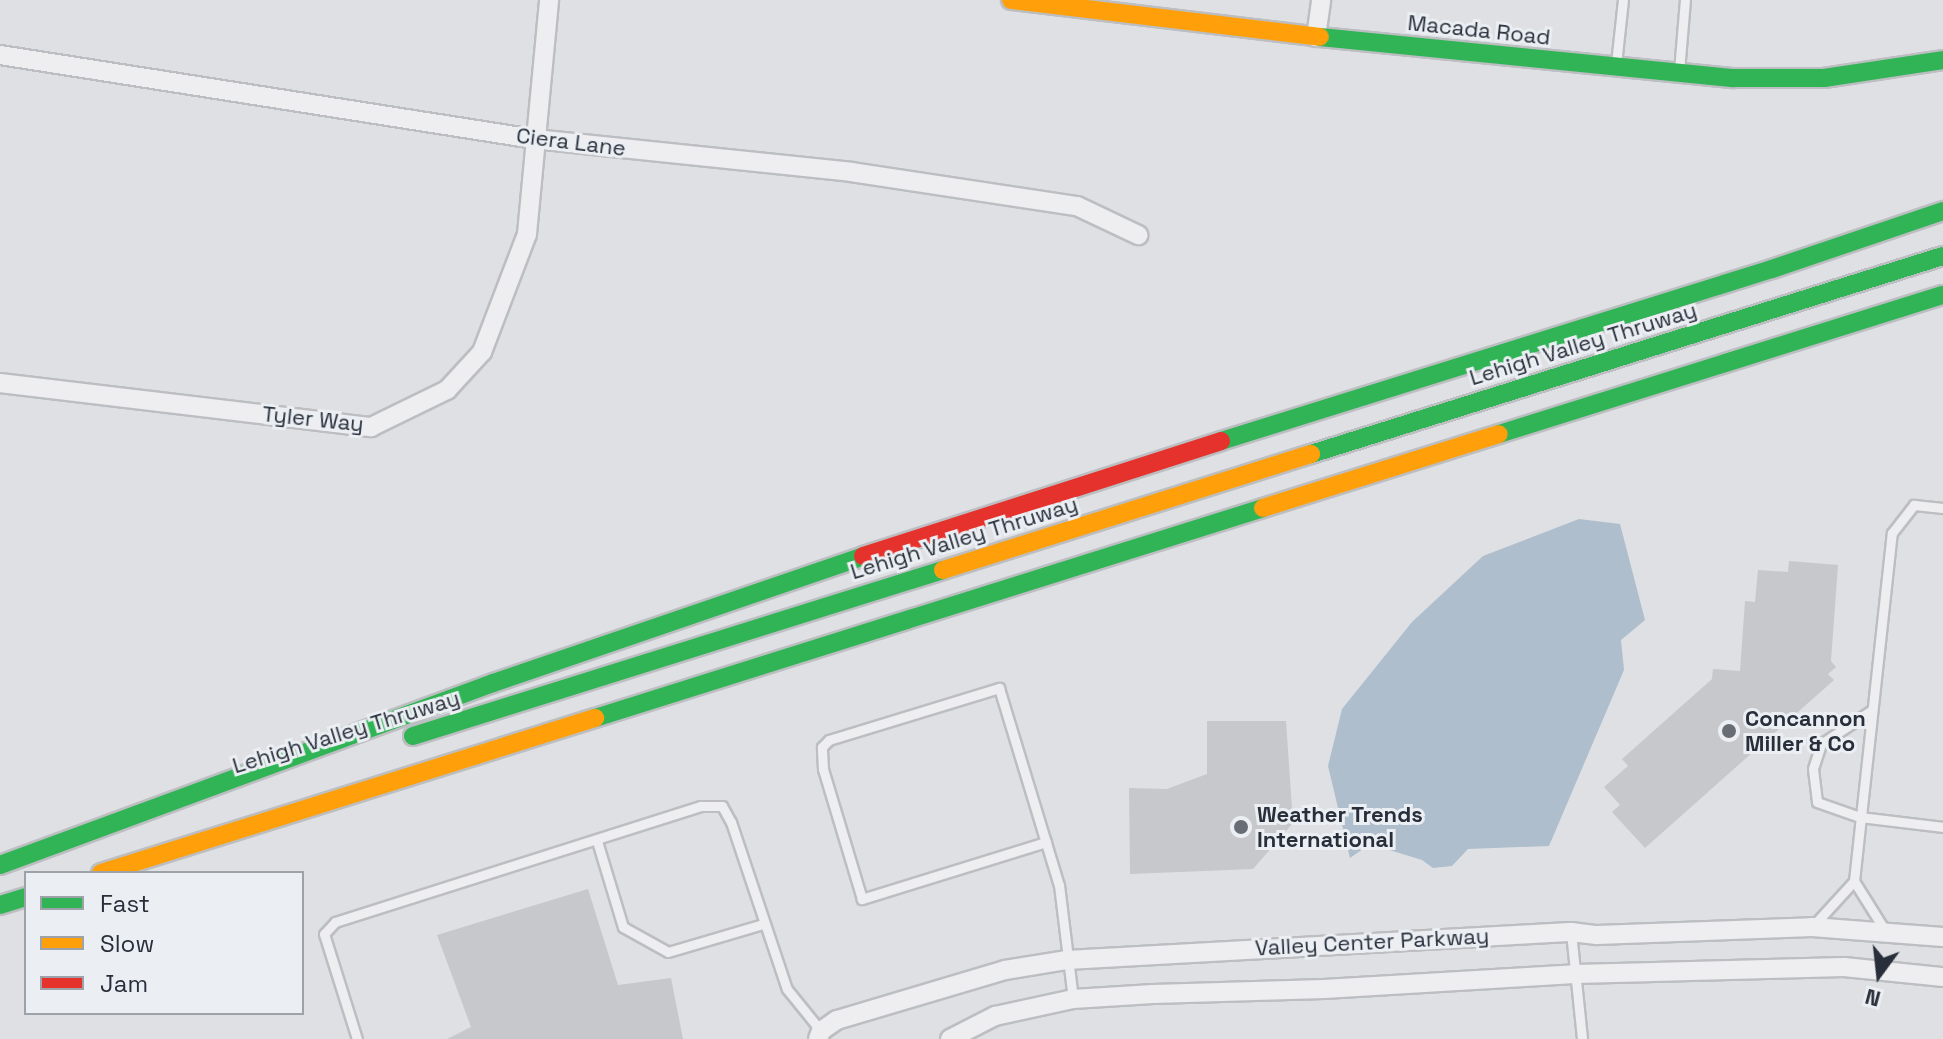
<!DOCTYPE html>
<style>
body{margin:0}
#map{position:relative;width:1943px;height:1039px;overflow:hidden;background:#dee0e3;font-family:"Space Grotesk",sans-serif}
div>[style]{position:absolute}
.water>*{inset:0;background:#aebecc}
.building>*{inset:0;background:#c6c8cb}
.roads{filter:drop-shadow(2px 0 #bcbec1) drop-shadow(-2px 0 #bcbec1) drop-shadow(0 2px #bcbec1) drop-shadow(0 -2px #bcbec1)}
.lane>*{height:9px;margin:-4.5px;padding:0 4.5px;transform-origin:4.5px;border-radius:4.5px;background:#eeeef0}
.street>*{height:18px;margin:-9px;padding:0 9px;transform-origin:9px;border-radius:9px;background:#eeeef0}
.fast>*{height:18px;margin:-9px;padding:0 9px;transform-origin:9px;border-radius:9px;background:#30b455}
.slow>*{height:18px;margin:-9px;padding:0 9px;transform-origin:9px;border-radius:9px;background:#ff9f0a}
.jam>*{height:18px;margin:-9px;padding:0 9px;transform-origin:9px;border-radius:9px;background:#e5322d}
.dots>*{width:22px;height:22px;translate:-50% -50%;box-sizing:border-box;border:4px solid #ebeff3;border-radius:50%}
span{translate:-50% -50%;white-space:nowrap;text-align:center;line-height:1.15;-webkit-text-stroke:6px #ebeff3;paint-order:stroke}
.street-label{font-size:22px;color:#282f3a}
.poi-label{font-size:22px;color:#282f3a;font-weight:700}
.left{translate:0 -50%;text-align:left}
.legend{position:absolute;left:24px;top:871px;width:280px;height:144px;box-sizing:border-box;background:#ebeff3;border:2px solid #9da2a9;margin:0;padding:10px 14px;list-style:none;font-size:24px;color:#282f3a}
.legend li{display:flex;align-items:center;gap:16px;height:40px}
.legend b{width:40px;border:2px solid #9da2a9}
.north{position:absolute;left:1839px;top:935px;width:80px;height:80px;-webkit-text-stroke:6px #ebeff3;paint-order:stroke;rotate:195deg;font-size:22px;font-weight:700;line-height:32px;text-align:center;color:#282f3a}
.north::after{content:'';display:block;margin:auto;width:28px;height:36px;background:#282f3a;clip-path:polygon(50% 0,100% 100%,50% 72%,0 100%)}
</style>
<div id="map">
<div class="water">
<div style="clip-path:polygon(1579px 519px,1620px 524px,1645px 620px,1621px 640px,1624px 670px,1549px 846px,1468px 849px,1452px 866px,1433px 868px,1422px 860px,1370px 844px,1350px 858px,1328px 766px,1342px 709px,1412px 622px,1483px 556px)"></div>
</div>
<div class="building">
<div style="clip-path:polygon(1789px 561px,1838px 565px,1831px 661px,1836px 667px,1828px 674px,1834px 680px,1645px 848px,1612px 812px,1620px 805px,1604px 787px,1628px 766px,1622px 759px,1712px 679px,1713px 669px,1740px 671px,1745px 601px,1755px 602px,1758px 570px,1788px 572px)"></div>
<div style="clip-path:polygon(1207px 721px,1286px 721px,1293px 823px,1253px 869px,1130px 874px,1129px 788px,1167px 789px,1207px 774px)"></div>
<div style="clip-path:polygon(588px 889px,618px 985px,671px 978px,683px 1039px,447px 1039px,471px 1027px,437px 935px)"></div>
</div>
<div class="roads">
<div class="lane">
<div style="left:1616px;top:64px;width:64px;rotate:-83.8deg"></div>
<div style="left:1679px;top:71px;width:71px;rotate:-85.2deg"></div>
<div style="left:1872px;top:710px;width:61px;rotate:146.3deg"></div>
<div style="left:1821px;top:744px;width:26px;rotate:108deg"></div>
<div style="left:1813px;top:769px;width:33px;rotate:83deg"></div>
<div style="left:1817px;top:802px;width:46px;rotate:19.2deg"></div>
<div style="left:1860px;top:817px;width:84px;rotate:6.9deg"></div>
<div style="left:597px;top:841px;width:90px;rotate:73.2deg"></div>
<div style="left:623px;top:927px;width:51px;rotate:29.1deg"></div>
<div style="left:668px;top:952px;width:99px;rotate:-16.4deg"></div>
<div style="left:1046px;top:842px;width:193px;rotate:162.8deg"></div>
<div style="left:862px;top:899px;width:136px;rotate:-106.7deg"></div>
<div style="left:823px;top:769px;width:22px;rotate:-93deg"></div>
<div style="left:822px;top:747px;width:10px;rotate:-45deg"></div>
<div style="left:829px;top:740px;width:178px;rotate:-17deg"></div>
<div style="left:999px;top:688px;width:206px;rotate:73.1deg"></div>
<div style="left:1059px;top:885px;width:115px;rotate:83deg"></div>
<div style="left:1854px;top:881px;width:60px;rotate:57.9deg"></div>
<div style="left:1812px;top:927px;width:62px;rotate:-47.6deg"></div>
<div style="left:1854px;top:881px;width:350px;rotate:-83.8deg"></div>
<div style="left:1892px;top:533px;width:36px;rotate:-52deg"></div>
<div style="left:1914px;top:505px;width:29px;rotate:6deg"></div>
<div style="left:1571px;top:932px;width:108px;rotate:84.1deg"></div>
<div style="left:357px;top:1039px;width:110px;rotate:-107.4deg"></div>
<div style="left:324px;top:934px;width:16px;rotate:-47deg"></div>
<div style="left:335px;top:922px;width:384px;rotate:-17.6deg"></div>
<div style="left:701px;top:806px;width:21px"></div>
<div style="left:722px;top:806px;width:18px;rotate:61deg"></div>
<div style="left:731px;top:822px;width:176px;rotate:71.5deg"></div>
<div style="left:787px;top:989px;width:54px;rotate:51deg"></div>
</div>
<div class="street">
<div style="left:1316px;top:37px;width:37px;rotate:-82deg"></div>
<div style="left:0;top:55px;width:541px;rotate:8.94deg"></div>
<div style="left:534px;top:139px;width:319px;rotate:5.9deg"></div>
<div style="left:851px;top:172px;width:229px;rotate:8.6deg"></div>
<div style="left:1077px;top:206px;width:68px;rotate:25.4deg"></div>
<div style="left:0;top:383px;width:374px;rotate:6.8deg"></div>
<div style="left:371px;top:427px;width:85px;rotate:-26deg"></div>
<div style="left:447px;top:390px;width:52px;rotate:-47.4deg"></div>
<div style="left:482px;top:352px;width:126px;rotate:-69.1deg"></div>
<div style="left:527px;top:234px;width:235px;rotate:-84.6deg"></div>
<div style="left:818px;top:1039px;width:9px;rotate:-69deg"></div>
<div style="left:821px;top:1031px;width:19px;rotate:-35deg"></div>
<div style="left:837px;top:1020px;width:175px;rotate:-16.6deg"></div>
<div style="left:1005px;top:970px;width:63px;rotate:-9.2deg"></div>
<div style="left:1067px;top:960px;width:505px;rotate:-3.18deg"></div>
<div style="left:1571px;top:932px;width:26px;rotate:7deg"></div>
<div style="left:1597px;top:935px;width:215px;rotate:-2.1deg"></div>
<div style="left:1812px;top:927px;width:131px;rotate:4.4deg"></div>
<div style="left:950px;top:1039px;width:51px;rotate:-27.1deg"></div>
<div style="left:995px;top:1016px;width:80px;rotate:-12.3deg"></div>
<div style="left:1073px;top:999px;width:80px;rotate:-3.6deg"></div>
<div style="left:1153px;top:994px;width:171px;rotate:-1.7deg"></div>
<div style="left:1324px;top:989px;width:251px;rotate:-3.4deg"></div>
<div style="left:1575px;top:974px;width:269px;rotate:-1.5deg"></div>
<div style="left:1844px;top:967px;width:100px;rotate:5.8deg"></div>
</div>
<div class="fast">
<div style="left:1320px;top:37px;width:416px;rotate:5.7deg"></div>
<div style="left:1734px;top:78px;width:90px"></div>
<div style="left:1824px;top:78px;width:120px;rotate:-8.6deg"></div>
<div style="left:1499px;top:434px;width:465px;rotate:-17.4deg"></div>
<div style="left:1221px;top:441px;width:577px;rotate:-17.34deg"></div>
<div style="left:1772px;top:269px;width:181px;rotate:-18.7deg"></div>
<div style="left:1311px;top:454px;width:662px;rotate:-17.4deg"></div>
<div style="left:595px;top:718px;width:700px;rotate:-17.45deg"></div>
<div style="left:413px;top:736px;width:555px;rotate:-17.39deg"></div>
<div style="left:0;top:865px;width:526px;rotate:-20.26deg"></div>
<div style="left:493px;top:683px;width:391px;rotate:-18.9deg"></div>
<div style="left:0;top:905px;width:27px;rotate:-17deg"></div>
</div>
<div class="slow">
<div style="left:1011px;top:0;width:311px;rotate:6.8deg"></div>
<div style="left:1263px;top:508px;width:247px;rotate:-17.4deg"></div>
<div style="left:943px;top:570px;width:386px;rotate:-17.5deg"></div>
<div style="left:101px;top:873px;width:518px;rotate:-17.42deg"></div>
</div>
<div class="jam">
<div style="left:863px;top:556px;width:376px;rotate:-17.8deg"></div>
</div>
</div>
<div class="dots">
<div style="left:1729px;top:731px;background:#686d75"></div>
<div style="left:1241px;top:827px;background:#686d75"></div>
</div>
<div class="street-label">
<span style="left:1479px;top:30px;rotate:6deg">Macada Road</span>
<span style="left:571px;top:142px;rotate:7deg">Ciera Lane</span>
<span style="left:1583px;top:344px;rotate:-17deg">Lehigh Valley Thruway</span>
<span style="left:313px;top:419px;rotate:6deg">Tyler Way</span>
<span style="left:964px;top:538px;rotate:-17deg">Lehigh Valley Thruway</span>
<span style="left:346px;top:732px;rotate:-17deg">Lehigh Valley Thruway</span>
<span style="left:1372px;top:942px;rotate:-3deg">Valley Center Parkway</span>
</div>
<div class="poi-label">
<span class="left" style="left:1745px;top:731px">Concannon<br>Miller &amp; Co</span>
<span class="left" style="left:1257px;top:827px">Weather Trends<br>International</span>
</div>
<ul class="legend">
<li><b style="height:10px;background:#30b455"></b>Fast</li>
<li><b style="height:10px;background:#ff9f0a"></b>Slow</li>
<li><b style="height:10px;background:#e5322d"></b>Jam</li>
</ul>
<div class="north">N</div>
</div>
